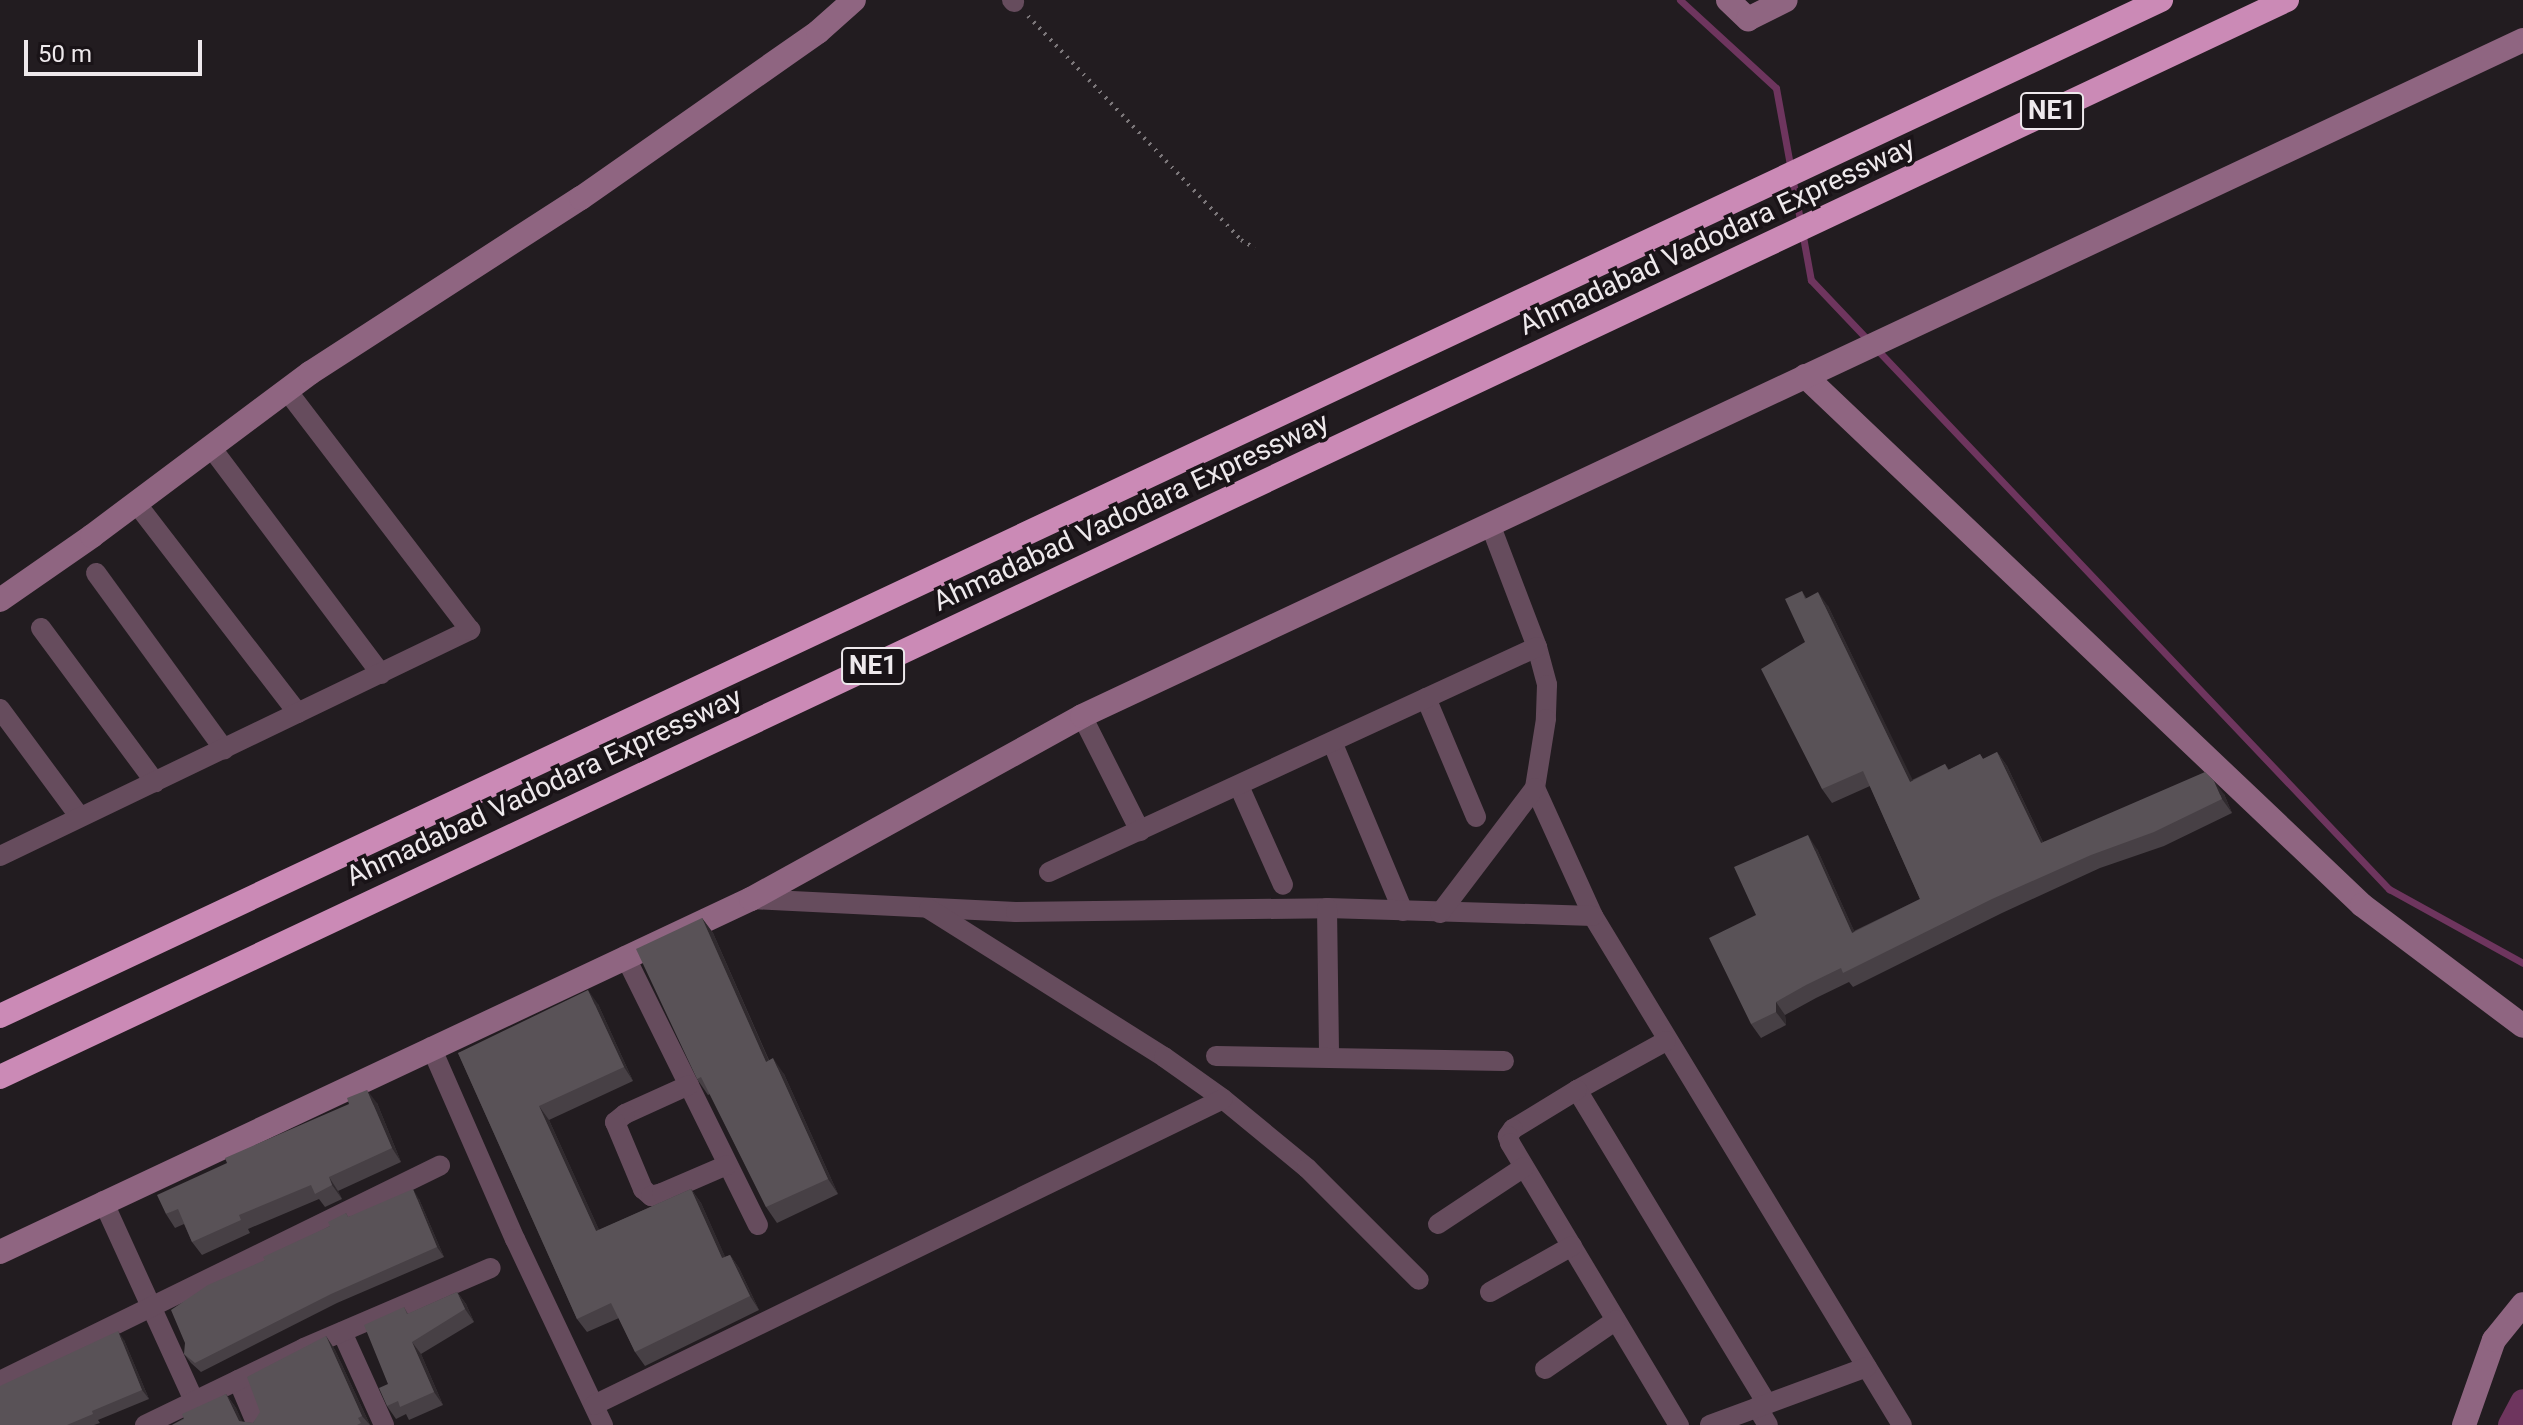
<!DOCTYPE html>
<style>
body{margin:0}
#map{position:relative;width:2523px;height:1425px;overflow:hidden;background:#221c20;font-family:Roboto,sans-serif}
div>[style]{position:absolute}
.stream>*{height:7px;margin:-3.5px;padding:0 3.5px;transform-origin:3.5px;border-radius:3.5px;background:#6e355e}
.canal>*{height:24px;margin:-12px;padding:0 12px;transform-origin:12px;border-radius:12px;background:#6e355e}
.path>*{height:4px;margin-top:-2px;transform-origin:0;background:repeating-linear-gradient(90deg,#7c777a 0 2px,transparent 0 8px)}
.street>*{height:20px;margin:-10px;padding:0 10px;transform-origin:10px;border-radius:10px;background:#664c5d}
.secondary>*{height:24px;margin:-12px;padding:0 12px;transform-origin:12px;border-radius:12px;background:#8f6581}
.highway>*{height:24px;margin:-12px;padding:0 12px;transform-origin:12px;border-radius:12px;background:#cb8ab6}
.wall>*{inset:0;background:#474045}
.shaded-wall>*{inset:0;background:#302a2e}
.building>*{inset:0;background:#595257}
span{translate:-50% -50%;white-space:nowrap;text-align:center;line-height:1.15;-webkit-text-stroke:7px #191317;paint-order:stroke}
.shield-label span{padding:2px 6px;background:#191317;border:2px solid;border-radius:6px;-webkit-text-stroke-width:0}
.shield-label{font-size:26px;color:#eee9ec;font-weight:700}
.street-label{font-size:28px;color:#eee9ec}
.scale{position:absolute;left:24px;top:40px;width:178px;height:36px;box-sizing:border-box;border:4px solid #eee9ec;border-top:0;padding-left:10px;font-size:24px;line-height:28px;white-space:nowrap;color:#eee9ec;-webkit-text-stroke:6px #191317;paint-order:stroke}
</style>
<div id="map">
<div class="stream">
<div style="left:1680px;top:0;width:130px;rotate:42.5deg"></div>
<div style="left:1776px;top:88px;width:195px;rotate:79.7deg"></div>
<div style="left:1811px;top:280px;width:840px;rotate:46.5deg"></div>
<div style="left:2389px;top:889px;width:153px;rotate:28.9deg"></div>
</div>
<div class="canal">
<div style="left:2510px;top:1425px;width:27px;rotate:-62deg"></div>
</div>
<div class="path">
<div style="left:1028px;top:16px;width:309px;rotate:46.4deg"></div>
<div style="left:1241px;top:240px;width:16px;rotate:30deg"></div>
</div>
<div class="street">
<div style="left:1012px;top:0;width:3px;rotate:45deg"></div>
<div style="left:210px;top:446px;width:285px;rotate:53.1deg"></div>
<div style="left:136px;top:503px;width:265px;rotate:52.4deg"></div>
<div style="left:1490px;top:524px;width:132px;rotate:69.1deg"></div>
<div style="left:1537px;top:647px;width:39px;rotate:75deg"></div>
<div style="left:1547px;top:685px;width:34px;rotate:92deg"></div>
<div style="left:1546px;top:719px;width:70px;rotate:99.1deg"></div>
<div style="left:1535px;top:788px;width:141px;rotate:65.6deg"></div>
<div style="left:1593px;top:916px;width:595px;rotate:58.74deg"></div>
<div style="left:96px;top:573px;width:218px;rotate:54deg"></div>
<div style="left:41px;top:628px;width:192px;rotate:53.5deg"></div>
<div style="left:1426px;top:698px;width:129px;rotate:67.2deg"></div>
<div style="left:0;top:709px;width:134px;rotate:53.5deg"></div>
<div style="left:1082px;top:716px;width:129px;rotate:63.2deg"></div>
<div style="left:1333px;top:744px;width:181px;rotate:67.3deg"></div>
<div style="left:1239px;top:786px;width:108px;rotate:66deg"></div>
<div style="left:0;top:856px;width:522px;rotate:-25.68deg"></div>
<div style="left:470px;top:630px;width:301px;rotate:-127.4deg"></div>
<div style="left:1049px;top:872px;width:537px;rotate:-24.75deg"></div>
<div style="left:751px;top:899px;width:265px;rotate:2.8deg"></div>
<div style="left:1016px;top:912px;width:311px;rotate:-0.7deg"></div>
<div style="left:1327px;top:908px;width:266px;rotate:1.7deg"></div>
<div style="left:1327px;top:908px;width:149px;rotate:89.2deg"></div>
<div style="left:929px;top:909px;width:278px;rotate:32.2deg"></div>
<div style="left:1164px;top:1057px;width:72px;rotate:35.4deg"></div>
<div style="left:1223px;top:1099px;width:109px;rotate:39.4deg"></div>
<div style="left:1307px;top:1168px;width:158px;rotate:45deg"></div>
<div style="left:1440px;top:913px;width:157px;rotate:-52.8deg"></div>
<div style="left:625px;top:956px;width:300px;rotate:63.7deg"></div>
<div style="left:1666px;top:1041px;width:102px;rotate:151.2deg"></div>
<div style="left:1577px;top:1090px;width:367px;rotate:58.8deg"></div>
<div style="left:431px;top:1047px;width:210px;rotate:66.4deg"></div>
<div style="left:515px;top:1239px;width:206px;rotate:64.7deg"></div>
<div style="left:1216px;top:1056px;width:288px;rotate:1deg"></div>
<div style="left:689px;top:1085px;width:70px;rotate:155.6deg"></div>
<div style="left:625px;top:1114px;width:13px;rotate:141deg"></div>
<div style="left:615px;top:1122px;width:73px;rotate:67.3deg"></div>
<div style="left:643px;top:1189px;width:11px;rotate:41deg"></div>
<div style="left:651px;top:1196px;width:11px;rotate:-15deg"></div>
<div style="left:662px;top:1193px;width:71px;rotate:-23.3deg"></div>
<div style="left:1577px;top:1090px;width:75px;rotate:148.6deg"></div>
<div style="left:1513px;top:1129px;width:9px;rotate:126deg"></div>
<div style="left:1508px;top:1136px;width:7px;rotate:74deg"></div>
<div style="left:1510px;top:1143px;width:329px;rotate:59.1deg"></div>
<div style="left:103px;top:1201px;width:220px;rotate:65.5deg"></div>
<div style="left:1438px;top:1224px;width:103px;rotate:-33.5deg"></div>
<div style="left:1490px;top:1292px;width:94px;rotate:-29.3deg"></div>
<div style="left:342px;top:1332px;width:102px;rotate:65.7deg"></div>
<div style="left:1545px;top:1369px;width:86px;rotate:-34.6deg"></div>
<div style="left:238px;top:1380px;width:49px;rotate:67.1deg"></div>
<div style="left:0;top:1381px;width:490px;rotate:-26.1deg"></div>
<div style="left:594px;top:1405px;width:699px;rotate:-25.94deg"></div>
<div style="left:1757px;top:1407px;width:21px;rotate:59deg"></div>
<div style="left:145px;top:1425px;width:177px;rotate:-25.8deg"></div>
<div style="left:304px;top:1348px;width:203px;rotate:-23.2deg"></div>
<div style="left:1710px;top:1425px;width:167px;rotate:-20.3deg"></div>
</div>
<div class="secondary">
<div style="left:1728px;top:0;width:28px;rotate:44deg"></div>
<div style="left:1748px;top:19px;width:42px;rotate:-26.6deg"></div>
<div style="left:1805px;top:376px;width:768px;rotate:43.52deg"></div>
<div style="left:2362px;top:905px;width:201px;rotate:36.9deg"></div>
<div style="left:0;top:600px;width:112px;rotate:-34.8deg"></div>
<div style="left:92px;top:536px;width:272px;rotate:-36.8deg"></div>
<div style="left:310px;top:373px;width:323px;rotate:-32.9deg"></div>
<div style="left:581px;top:198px;width:289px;rotate:-35deg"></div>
<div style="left:818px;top:32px;width:48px;rotate:-41.6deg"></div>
<div style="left:0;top:1252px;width:830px;rotate:-25.18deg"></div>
<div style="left:751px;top:899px;width:378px;rotate:-28.9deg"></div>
<div style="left:1082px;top:716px;width:1592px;rotate:-25.13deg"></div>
<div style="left:2464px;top:1425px;width:90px;rotate:-70.6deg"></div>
<div style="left:2494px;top:1340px;width:46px;rotate:-51.1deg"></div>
</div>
<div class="highway">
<div style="left:0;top:1016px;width:2388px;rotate:-25.18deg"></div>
<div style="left:0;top:1077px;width:2528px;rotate:-25.22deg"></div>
</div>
<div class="wall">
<div style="clip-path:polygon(1802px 591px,1806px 598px,1828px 606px,1912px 780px,1945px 764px,1949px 770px,1980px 754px,1983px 759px,1997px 752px,2007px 766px,2043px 842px,2224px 794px,2232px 813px,2164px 846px,2100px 868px,2002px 913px,1853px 987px,1849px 982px,1816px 998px,1785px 1015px,1786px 1025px,1761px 1038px,1751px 1024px,1756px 915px,1817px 849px,1854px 931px,1920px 899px,1870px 786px,1832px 803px,1822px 789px,1805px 642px)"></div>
<div style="clip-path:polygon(702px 918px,713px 933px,769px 1060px,784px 1074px,838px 1194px,777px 1223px,766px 1207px,710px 1094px,708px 1095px,697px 1079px)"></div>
<div style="clip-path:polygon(598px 1004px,633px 1081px,549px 1120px,599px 1230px,691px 1189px,701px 1203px,725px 1257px,730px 1255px,739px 1268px,759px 1310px,645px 1366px,635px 1352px,619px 1318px,587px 1332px,577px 1319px,458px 1053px)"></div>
<div style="clip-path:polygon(377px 1103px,401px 1162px,338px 1191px,342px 1199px,325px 1207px,319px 1199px,248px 1229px,250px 1233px,202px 1255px,192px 1242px,184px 1224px,175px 1228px,166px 1214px)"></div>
<div style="clip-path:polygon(419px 1199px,444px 1257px,337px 1303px,201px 1372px,191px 1363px,184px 1354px,265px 1260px,330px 1226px,346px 1213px,348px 1217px)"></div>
<div style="clip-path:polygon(457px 1292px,466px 1304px,474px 1322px,421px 1354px,443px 1405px,409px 1420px,406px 1414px,396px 1419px,387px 1406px,388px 1384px,404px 1307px,408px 1314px)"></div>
<div style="clip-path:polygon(326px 1336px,335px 1350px,370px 1425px,172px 1425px,226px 1394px,236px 1408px,242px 1422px,253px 1423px)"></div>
<div style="clip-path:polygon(124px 1340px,149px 1399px,98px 1420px,100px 1423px,94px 1425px,0 1425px)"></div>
</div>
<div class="shaded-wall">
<div style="clip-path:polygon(1818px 592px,1828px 606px,1920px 795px,1910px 782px)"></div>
<div style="clip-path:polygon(1997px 752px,2007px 766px,2050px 857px,2041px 843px)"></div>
<div style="clip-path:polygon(2214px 781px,2224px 794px,2232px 813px,2222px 799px)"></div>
<div style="clip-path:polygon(1808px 835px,1817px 849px,1861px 946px,1852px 933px)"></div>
<div style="clip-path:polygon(702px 918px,713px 933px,776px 1077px,766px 1062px)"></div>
<div style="clip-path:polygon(588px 990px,598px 1004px,633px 1081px,624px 1067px)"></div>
<div style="clip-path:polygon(1776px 1002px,1785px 1015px,1786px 1025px,1776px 1012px)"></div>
<div style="clip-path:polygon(773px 1058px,784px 1074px,838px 1194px,828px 1179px)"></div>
<div style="clip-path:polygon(367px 1090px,377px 1103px,401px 1162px,392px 1148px)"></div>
<div style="clip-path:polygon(539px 1106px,549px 1120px,606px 1245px,596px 1231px)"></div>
<div style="clip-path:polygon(329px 1177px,338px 1191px,342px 1199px,332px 1185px)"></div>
<div style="clip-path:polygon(413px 1189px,419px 1199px,444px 1257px,437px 1247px)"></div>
<div style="clip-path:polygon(691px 1189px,701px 1203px,732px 1272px,722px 1258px)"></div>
<div style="clip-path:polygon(730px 1255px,739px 1268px,759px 1310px,750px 1296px)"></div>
<div style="clip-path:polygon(457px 1292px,466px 1304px,474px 1322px,465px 1309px)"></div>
<div style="clip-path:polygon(118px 1331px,124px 1340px,149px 1399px,142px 1390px)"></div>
<div style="clip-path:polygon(326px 1336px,335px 1350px,370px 1425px,362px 1416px)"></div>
<div style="clip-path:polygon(412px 1342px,421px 1354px,443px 1405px,434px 1392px)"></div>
<div style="clip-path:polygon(226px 1394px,236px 1408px,244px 1425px,239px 1421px)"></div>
</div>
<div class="building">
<div style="clip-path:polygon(1802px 591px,1805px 599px,1818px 592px,1910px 782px,1945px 764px,1948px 770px,1980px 754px,1983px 759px,1997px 752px,2041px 843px,2205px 772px,2214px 781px,2222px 799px,2154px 832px,2091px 855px,1992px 899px,1843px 973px,1841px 968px,1806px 985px,1776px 1002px,1776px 1012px,1751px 1024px,1709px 938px,1756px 915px,1734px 867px,1808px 835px,1852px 933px,1920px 899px,1863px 771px,1822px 789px,1761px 669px,1805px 642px,1785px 599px)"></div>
<div style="clip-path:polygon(702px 918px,766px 1062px,773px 1058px,828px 1179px,766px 1207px,701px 1077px,697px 1079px,636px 949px)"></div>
<div style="clip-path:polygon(588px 990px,624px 1067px,539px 1106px,596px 1231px,691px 1189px,722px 1258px,730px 1255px,750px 1296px,635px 1352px,611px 1303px,577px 1319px,458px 1053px)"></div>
<div style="clip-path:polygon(367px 1090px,392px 1148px,329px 1177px,332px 1185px,315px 1194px,311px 1185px,239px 1215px,241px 1220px,192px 1242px,178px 1209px,166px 1214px,157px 1195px,227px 1163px,225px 1158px,349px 1104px,347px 1098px)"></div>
<div style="clip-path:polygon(413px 1189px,437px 1247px,331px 1294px,195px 1363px,184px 1354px,185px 1343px,171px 1310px,208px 1285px,265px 1260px,263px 1257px,330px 1226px,328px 1222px,346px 1213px,348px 1217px)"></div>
<div style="clip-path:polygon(457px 1292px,465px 1309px,412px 1342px,434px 1392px,400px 1407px,398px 1401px,387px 1406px,379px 1388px,388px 1384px,364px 1325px,404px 1307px,407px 1314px)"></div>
<div style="clip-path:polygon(118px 1331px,142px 1390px,92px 1411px,93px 1414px,67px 1425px,0 1425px,0 1386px)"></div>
<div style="clip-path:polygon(326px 1336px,362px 1416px,358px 1418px,361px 1423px,357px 1425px,172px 1425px,184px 1419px,182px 1414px,226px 1394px,239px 1421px,253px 1423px,260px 1412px,247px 1377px)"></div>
</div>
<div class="shield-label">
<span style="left:2052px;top:111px">NE1</span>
<span style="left:873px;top:666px">NE1</span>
</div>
<div class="street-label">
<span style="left:1717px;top:236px;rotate:-25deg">Ahmadabad Vadodara Expressway</span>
<span style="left:1131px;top:512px;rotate:-25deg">Ahmadabad Vadodara Expressway</span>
<span style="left:544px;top:787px;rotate:-25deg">Ahmadabad Vadodara Expressway</span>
</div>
<div class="scale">50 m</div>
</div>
